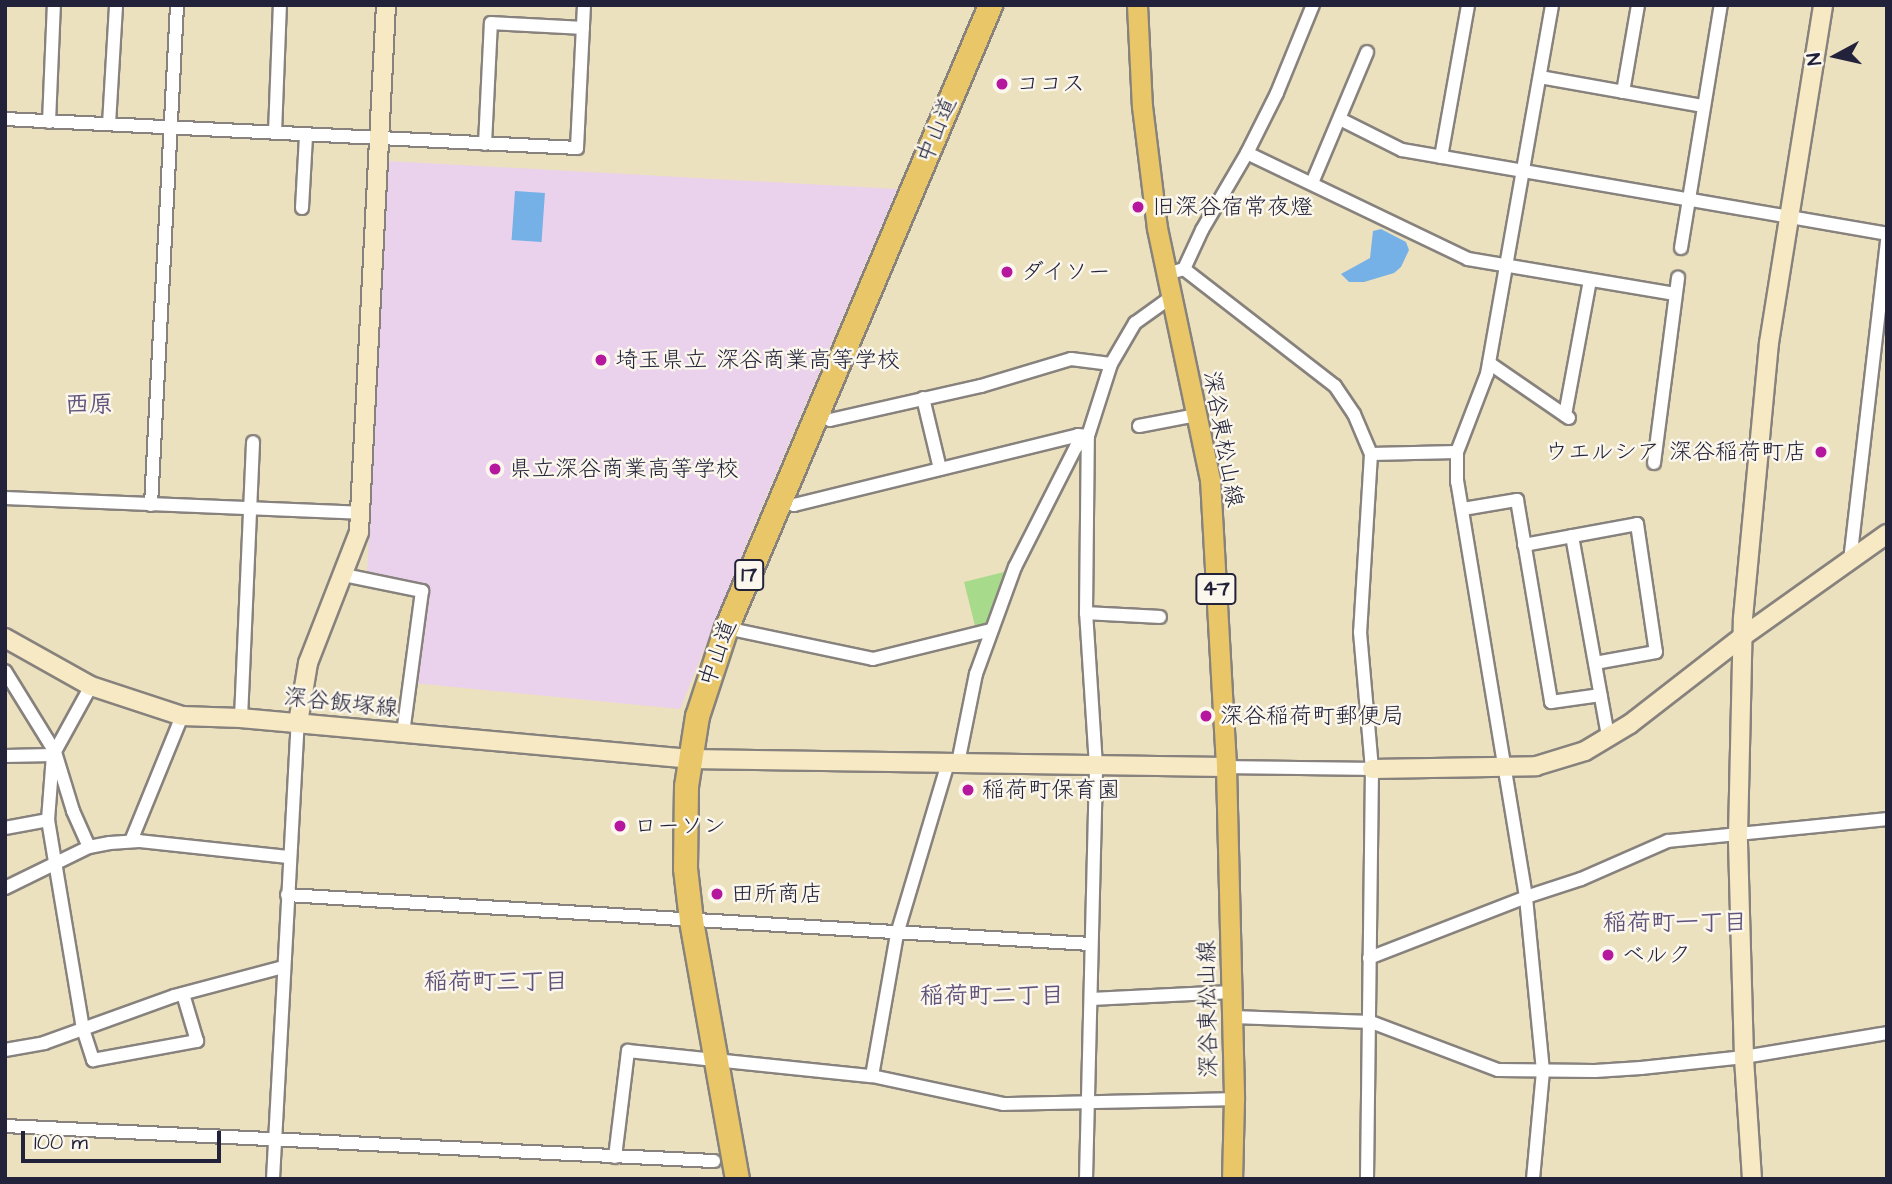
<!DOCTYPE html>
<meta charset="utf-8">
<style>
body{margin:0}
#map{position:relative;width:1892px;height:1184px;overflow:hidden;background:#ece1bf;font-family:"Architects Daughter","Klee One",sans-serif}
div>[style]{position:absolute}
.built>*{inset:0;background:#ead1ec}
.green>*{inset:0;background:#a7db8b}
.water>*{inset:0;background:#75b0e6;transform-origin:0 0}
.roads{filter:drop-shadow(2px 0 #87827d) drop-shadow(-2px 0 #87827d) drop-shadow(0 2px #87827d) drop-shadow(0 -2px #87827d)}
.street>*{height:12px;margin:-6px;padding:0 6px;transform-origin:6px;border-radius:6px;background:#fff}
.secondary>*{height:18px;margin:-9px;padding:0 9px;transform-origin:9px;border-radius:9px;background:#f6e9c3}
.primary>*{height:19px;margin:-9.5px;padding:0 9.5px;transform-origin:9.5px;border-radius:9.5px;background:#e9c769}
.highway>*{height:23px;margin:-11.5px;padding:0 11.5px;transform-origin:11.5px;border-radius:11.5px;background:#e9c769}
.dots>*{width:19px;height:19px;translate:-50% -50%;box-sizing:border-box;border:4px solid #fbf7ec;border-radius:50%}
span{translate:-50% -50%;white-space:nowrap;text-align:center;line-height:1.15;-webkit-text-stroke:5px #fbf7ec;paint-order:stroke}
.shield-label span{padding:2px 5px;background:#fbf7ec;border:2px solid;border-radius:5px;-webkit-text-stroke-width:0}
.shield-label{font-size:21px;color:#22223b;font-weight:700}
.poi-label{font-size:23px;color:#22223b}
.left{translate:0 -50%;text-align:left}
.right{translate:-100% -50%;text-align:right}
.street-label{font-size:23px;color:#22223b}
.neighbourhood-label{font-size:24px;color:#61537c;font-weight:700}
.frame{position:absolute;inset:0;border:7px solid #22223b;pointer-events:none}
.north{position:absolute;left:1801px;top:21px;width:70px;height:70px;-webkit-text-stroke:5px #fbf7ec;paint-order:stroke;rotate:262deg;font-size:19px;font-weight:700;line-height:28px;text-align:center;color:#22223b}
.north::after{content:'';display:block;margin:auto;width:24px;height:32px;background:#22223b;clip-path:polygon(50% 0,100% 100%,50% 72%,0 100%)}
.scale{position:absolute;left:21px;top:1131px;width:200px;height:32px;box-sizing:border-box;border:4px solid #22223b;border-top:0;padding-left:9px;font-size:21px;line-height:24px;white-space:nowrap;color:#22223b;-webkit-text-stroke:5px #fbf7ec;paint-order:stroke}
</style>
<div id="map">
<div class="built">
<div style="clip-path:polygon(388px 161px,897px 189px,751px 532px,680px 709px,413px 683px,427px 586px,367px 574px)"></div>
</div>
<div class="green">
<div style="clip-path:polygon(1004px 572px,1008px 576px,991px 624px,976px 630px,964px 582px)"></div>
</div>
<div class="water">
<div style="left:515px;top:191px;width:30px;height:49px;rotate:4deg"></div>
<div style="clip-path:polygon(1381px 229px,1406px 242px,1409px 250px,1401px 267px,1394px 273px,1364px 282px,1349px 282px,1341px 274px,1370px 258px,1373px 231px)"></div>
</div>
<div class="roads">
<div class="street">
<div style="left:1540px;top:77px;width:166px;rotate:10.1deg"></div>
<div style="left:1623px;top:92px;width:88px;rotate:-80.2deg"></div>
<div style="left:5px;top:119px;width:573px;rotate:2.9deg"></div>
<div style="left:577px;top:148px;width:143px;rotate:-87.2deg"></div>
<div style="left:1340px;top:119px;width:69px;rotate:26.6deg"></div>
<div style="left:1402px;top:150px;width:492px;rotate:9.8deg"></div>
<div style="left:49px;top:122px;width:117px;rotate:-87.6deg"></div>
<div style="left:109px;top:124px;width:119px;rotate:-86.6deg"></div>
<div style="left:275px;top:133px;width:128px;rotate:-87.8deg"></div>
<div style="left:485px;top:144px;width:121px;rotate:-87.2deg"></div>
<div style="left:491px;top:23px;width:92px;rotate:3.1deg"></div>
<div style="left:1247px;top:153px;width:245px;rotate:25.6deg"></div>
<div style="left:1468px;top:259px;width:210px;rotate:9.6deg"></div>
<div style="left:1441px;top:157px;width:154px;rotate:-79.9deg"></div>
<div style="left:1312px;top:183px;width:142px;rotate:-67.2deg"></div>
<div style="left:302px;top:208px;width:72px;rotate:-86.8deg"></div>
<div style="left:1681px;top:248px;width:246px;rotate:-80.7deg"></div>
<div style="left:1184px;top:269px;width:191px;rotate:37.8deg"></div>
<div style="left:1335px;top:386px;width:34px;rotate:56deg"></div>
<div style="left:1354px;top:414px;width:43px;rotate:67deg"></div>
<div style="left:1371px;top:454px;width:178px;rotate:93.5deg"></div>
<div style="left:1360px;top:632px;width:138px;rotate:85deg"></div>
<div style="left:1372px;top:769px;width:410px;rotate:90.7deg"></div>
<div style="left:1177px;top:271px;width:7px;rotate:-16deg"></div>
<div style="left:1184px;top:269px;width:43px;rotate:-65.2deg"></div>
<div style="left:1202px;top:230px;width:89px;rotate:-59.7deg"></div>
<div style="left:1247px;top:153px;width:67px;rotate:-63.4deg"></div>
<div style="left:1277px;top:93px;width:95px;rotate:-67.8deg"></div>
<div style="left:1489px;top:363px;width:97px;rotate:34.5deg"></div>
<div style="left:923px;top:398px;width:73px;rotate:76.5deg"></div>
<div style="left:817px;top:414px;width:14px;rotate:25deg"></div>
<div style="left:830px;top:420px;width:155px;rotate:-12.7deg"></div>
<div style="left:981px;top:386px;width:94px;rotate:-16.7deg"></div>
<div style="left:1071px;top:359px;width:40px;rotate:7.1deg"></div>
<div style="left:1565px;top:415px;width:137px;rotate:-79.5deg"></div>
<div style="left:1139px;top:426px;width:58px;rotate:-10.9deg"></div>
<div style="left:1371px;top:454px;width:86px;rotate:-1.3deg"></div>
<div style="left:1654px;top:463px;width:187px;rotate:-82.6deg"></div>
<div style="left:5px;top:498px;width:355px;rotate:2.4deg"></div>
<div style="left:781px;top:500px;width:14px;rotate:21deg"></div>
<div style="left:794px;top:505px;width:292px;rotate:-13.8deg"></div>
<div style="left:1078px;top:435px;width:10px;rotate:6deg"></div>
<div style="left:151px;top:505px;width:501px;rotate:-87.02deg"></div>
<div style="left:1463px;top:509px;width:55px;rotate:-9.5deg"></div>
<div style="left:1517px;top:500px;width:205px;rotate:80.4deg"></div>
<div style="left:1551px;top:702px;width:50px;rotate:-8deg"></div>
<div style="left:1572px;top:536px;width:204px;rotate:79.8deg"></div>
<div style="left:1524px;top:545px;width:115px;rotate:-10.5deg"></div>
<div style="left:1637px;top:524px;width:129px;rotate:81.6deg"></div>
<div style="left:1656px;top:652px;width:62px;rotate:169.8deg"></div>
<div style="left:1850px;top:561px;width:324px;rotate:-83.4deg"></div>
<div style="left:344px;top:575px;width:80px;rotate:11.6deg"></div>
<div style="left:422px;top:591px;width:143px;rotate:97.6deg"></div>
<div style="left:1086px;top:613px;width:74px;rotate:3.1deg"></div>
<div style="left:726px;top:628px;width:150px;rotate:11.9deg"></div>
<div style="left:873px;top:659px;width:122px;rotate:-13.8deg"></div>
<div style="left:5px;top:671px;width:95px;rotate:58.3deg"></div>
<div style="left:55px;top:752px;width:62px;rotate:73deg"></div>
<div style="left:73px;top:811px;width:39px;rotate:66deg"></div>
<div style="left:91px;top:686px;width:79px;rotate:118.8deg"></div>
<div style="left:53px;top:755px;width:65px;rotate:94.4deg"></div>
<div style="left:48px;top:820px;width:212px;rotate:80.5deg"></div>
<div style="left:83px;top:1029px;width:33px;rotate:72deg"></div>
<div style="left:93px;top:1060px;width:106px;rotate:-10.4deg"></div>
<div style="left:197px;top:1041px;width:49px;rotate:-106.6deg"></div>
<div style="left:241px;top:718px;width:276px;rotate:-87.5deg"></div>
<div style="left:5px;top:756px;width:48px;rotate:-1.2deg"></div>
<div style="left:958px;top:763px;width:91px;rotate:-78.6deg"></div>
<div style="left:976px;top:674px;width:114px;rotate:-70deg"></div>
<div style="left:1015px;top:567px;width:135px;rotate:-63.1deg"></div>
<div style="left:1076px;top:447px;width:16px;rotate:-43deg"></div>
<div style="left:1226px;top:767px;width:146px;rotate:0.8deg"></div>
<div style="left:5px;top:828px;width:44px;rotate:-10.5deg"></div>
<div style="left:131px;top:841px;width:135px;rotate:-67.8deg"></div>
<div style="left:5px;top:888px;width:93px;rotate:-26deg"></div>
<div style="left:89px;top:847px;width:21px;rotate:-11deg"></div>
<div style="left:110px;top:843px;width:29px;rotate:-4deg"></div>
<div style="left:139px;top:841px;width:151px;rotate:6.1deg"></div>
<div style="left:287px;top:895px;width:804px;rotate:3.49deg"></div>
<div style="left:1369px;top:958px;width:168px;rotate:-21.2deg"></div>
<div style="left:1526px;top:897px;width:58px;rotate:-18.1deg"></div>
<div style="left:1581px;top:879px;width:95px;rotate:-23.6deg"></div>
<div style="left:1668px;top:841px;width:220px;rotate:-5.7deg"></div>
<div style="left:1091px;top:999px;width:141px;rotate:-2.8deg"></div>
<div style="left:1233px;top:1017px;width:138px;rotate:2.1deg"></div>
<div style="left:1371px;top:1022px;width:136px;rotate:20.7deg"></div>
<div style="left:1498px;top:1070px;width:97px;rotate:0.6deg"></div>
<div style="left:1595px;top:1071px;width:46px;rotate:-3.7deg"></div>
<div style="left:1641px;top:1068px;width:104px;rotate:-6.1deg"></div>
<div style="left:1744px;top:1057px;width:145px;rotate:-9.5deg"></div>
<div style="left:5px;top:1050px;width:40px;rotate:-10deg"></div>
<div style="left:44px;top:1043px;width:138px;rotate:-19.9deg"></div>
<div style="left:174px;top:996px;width:113px;rotate:-14.9deg"></div>
<div style="left:872px;top:1076px;width:144px;rotate:-80deg"></div>
<div style="left:897px;top:934px;width:178px;rotate:-73.4deg"></div>
<div style="left:5px;top:1126px;width:710px;rotate:2.83deg"></div>
<div style="left:615px;top:1157px;width:107px;rotate:-83deg"></div>
<div style="left:628px;top:1051px;width:245px;rotate:5.9deg"></div>
<div style="left:872px;top:1076px;width:135px;rotate:12deg"></div>
<div style="left:1004px;top:1104px;width:230px;rotate:-1.2deg"></div>
<div style="left:273px;top:1179px;width:457px;rotate:-86.9deg"></div>
<div style="left:1086px;top:1179px;width:413px;rotate:-88.6deg"></div>
<div style="left:1096px;top:766px;width:153px;rotate:-93.7deg"></div>
<div style="left:1086px;top:613px;width:177px;rotate:-89.4deg"></div>
<div style="left:1088px;top:436px;width:76px;rotate:-72.3deg"></div>
<div style="left:1111px;top:364px;width:48px;rotate:-59.7deg"></div>
<div style="left:1135px;top:323px;width:44px;rotate:-35.8deg"></div>
<div style="left:1533px;top:1179px;width:108px;rotate:-84.7deg"></div>
<div style="left:1543px;top:1071px;width:175px;rotate:-95.6deg"></div>
<div style="left:1526px;top:897px;width:421px;rotate:-99.4deg"></div>
<div style="left:1457px;top:482px;width:30px;rotate:-90deg"></div>
<div style="left:1457px;top:452px;width:84px;rotate:-69deg"></div>
<div style="left:1487px;top:374px;width:375px;rotate:-80deg"></div>
</div>
<div class="secondary">
<div style="left:5px;top:638px;width:98px;rotate:29.2deg"></div>
<div style="left:91px;top:686px;width:96px;rotate:18.2deg"></div>
<div style="left:182px;top:716px;width:59px;rotate:1.9deg"></div>
<div style="left:241px;top:718px;width:450px;rotate:5.2deg"></div>
<div style="left:689px;top:759px;width:537px;rotate:0.85deg"></div>
<div style="left:298px;top:723px;width:61px;rotate:-80.5deg"></div>
<div style="left:308px;top:663px;width:141px;rotate:-68.7deg"></div>
<div style="left:359px;top:532px;width:528px;rotate:-87.07deg"></div>
<div style="left:1372px;top:769px;width:164px;rotate:-1deg"></div>
<div style="left:1536px;top:766px;width:51px;rotate:-17deg"></div>
<div style="left:1585px;top:751px;width:52px;rotate:-31deg"></div>
<div style="left:1630px;top:724px;width:142px;rotate:-37.8deg"></div>
<div style="left:1742px;top:637px;width:178px;rotate:-35.4deg"></div>
<div style="left:1752px;top:1179px;width:122px;rotate:-93.8deg"></div>
<div style="left:1744px;top:1057px;width:221px;rotate:-91.6deg"></div>
<div style="left:1738px;top:836px;width:218px;rotate:-88.7deg"></div>
<div style="left:1743px;top:618px;width:276px;rotate:-84.6deg"></div>
<div style="left:1769px;top:343px;width:342px;rotate:-80.9deg"></div>
</div>
<div class="primary">
<div style="left:1137px;top:5px;width:101px;rotate:87.2deg"></div>
<div style="left:1142px;top:106px;width:123px;rotate:83deg"></div>
<div style="left:1157px;top:228px;width:257px;rotate:78.1deg"></div>
<div style="left:1210px;top:479px;width:288px;rotate:86.8deg"></div>
<div style="left:1226px;top:767px;width:332px;rotate:88.6deg"></div>
<div style="left:1234px;top:1099px;width:80px;rotate:91.4deg"></div>
</div>
<div class="highway">
<div style="left:737px;top:1179px;width:263px;rotate:-100.1deg"></div>
<div style="left:691px;top:920px;width:52px;rotate:-96.6deg"></div>
<div style="left:685px;top:868px;width:82px;rotate:-89.3deg"></div>
<div style="left:686px;top:786px;width:71px;rotate:-81.1deg"></div>
<div style="left:697px;top:716px;width:93px;rotate:-71.8deg"></div>
<div style="left:726px;top:628px;width:677px;rotate:-67.03deg"></div>
</div>
</div>
<div class="dots">
<div style="left:1002px;top:84px;background:#b5179e"></div>
<div style="left:1138px;top:207px;background:#b5179e"></div>
<div style="left:1007px;top:272px;background:#b5179e"></div>
<div style="left:601px;top:360px;background:#b5179e"></div>
<div style="left:1821px;top:452px;background:#b5179e"></div>
<div style="left:495px;top:469px;background:#b5179e"></div>
<div style="left:1206px;top:716px;background:#b5179e"></div>
<div style="left:968px;top:790px;background:#b5179e"></div>
<div style="left:620px;top:826px;background:#b5179e"></div>
<div style="left:717px;top:894px;background:#b5179e"></div>
<div style="left:1608px;top:955px;background:#b5179e"></div>
</div>
<div class="shield-label">
<span style="left:749px;top:575px">17</span>
<span style="left:1216px;top:589px">47</span>
</div>
<div class="poi-label">
<span class="left" style="left:1016px;top:84px">ココス</span>
<span class="left" style="left:1152px;top:207px">旧深谷宿常夜燈</span>
<span class="left" style="left:1021px;top:272px">ダイソー</span>
<span class="left" style="left:615px;top:360px">埼玉県立 深谷商業高等学校</span>
<span class="right" style="left:1807px;top:452px">ウエルシア 深谷稲荷町店</span>
<span class="left" style="left:509px;top:469px">県立深谷商業高等学校</span>
<span class="left" style="left:1220px;top:716px">深谷稲荷町郵便局</span>
<span class="left" style="left:982px;top:790px">稲荷町保育園</span>
<span class="left" style="left:634px;top:826px">ローソン</span>
<span class="left" style="left:731px;top:894px">田所商店</span>
<span class="left" style="left:1622px;top:955px">ベルク</span>
</div>
<div class="street-label">
<span style="left:937px;top:130px;rotate:-67deg">中山道</span>
<span style="left:1223px;top:439px;rotate:80deg">深谷東松山線</span>
<span style="left:718px;top:653px;rotate:-70deg">中山道</span>
<span style="left:341px;top:703px;rotate:6deg">深谷飯塚線</span>
<span style="left:1208px;top:1009px;rotate:-91deg">深谷東松山線</span>
</div>
<div class="neighbourhood-label">
<span style="left:89px;top:406px">西原</span>
<span style="left:1675px;top:924px">稲荷町一丁目</span>
<span style="left:496px;top:983px">稲荷町三丁目</span>
<span style="left:992px;top:997px">稲荷町二丁目</span>
</div>
<div class="frame"></div>
<div class="north">N</div>
<div class="scale">100 m</div>
</div>
